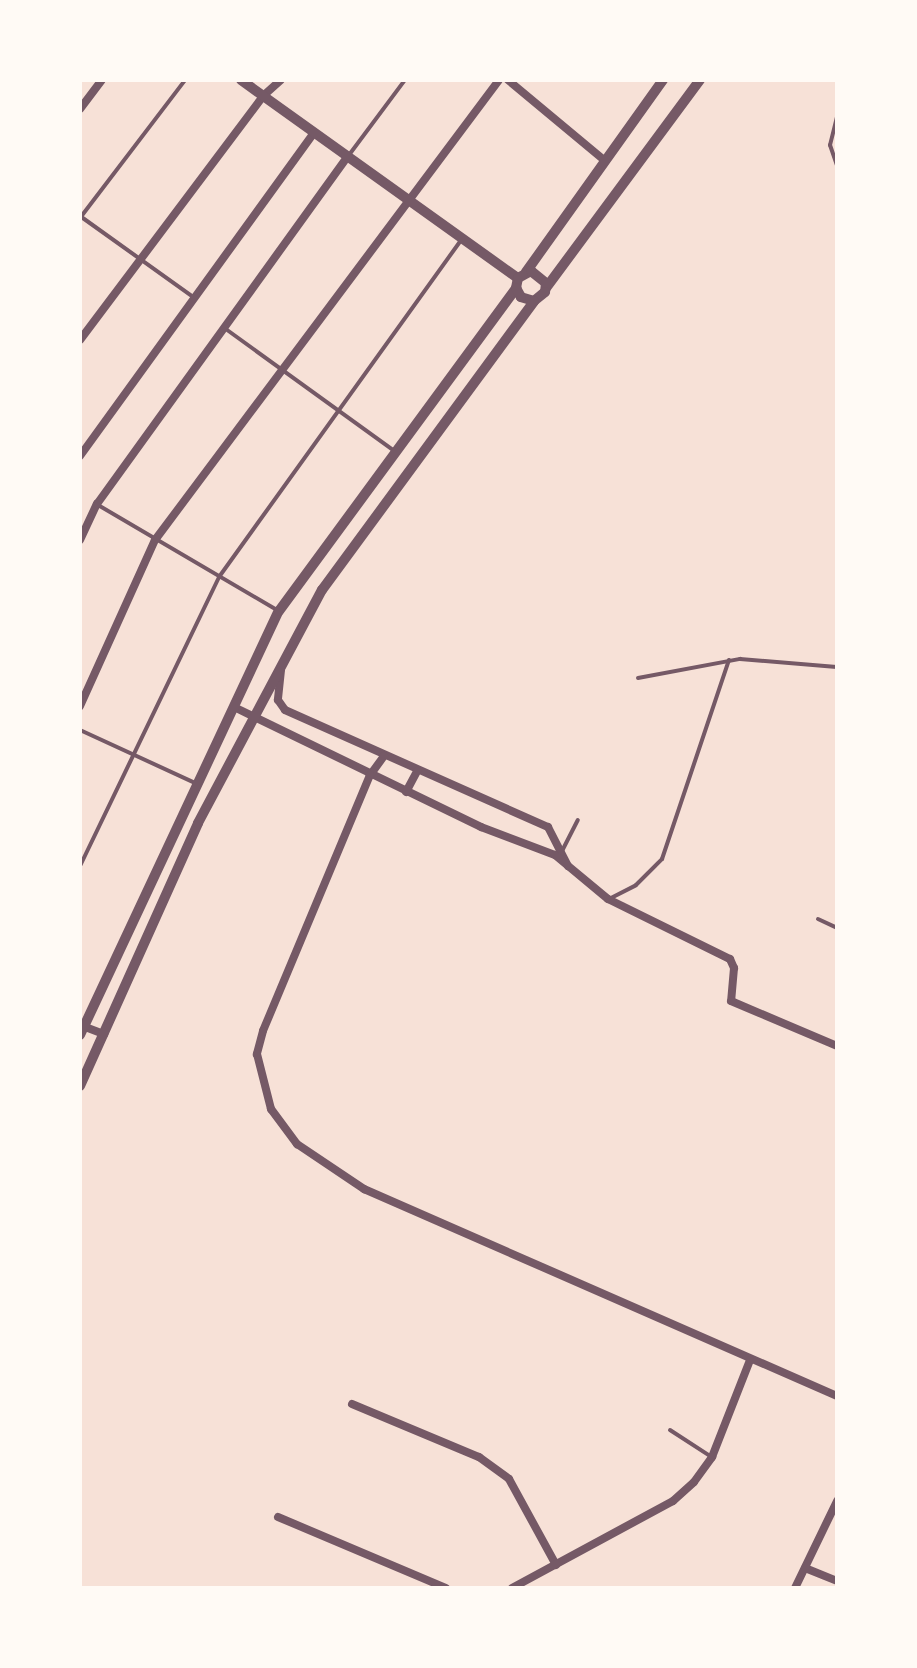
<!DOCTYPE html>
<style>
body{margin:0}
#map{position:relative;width:917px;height:1668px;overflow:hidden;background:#f7e1d7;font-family:"Varela Round",sans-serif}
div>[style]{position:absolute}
.service>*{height:4px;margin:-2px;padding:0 2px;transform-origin:2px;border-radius:2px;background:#755966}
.minor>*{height:8px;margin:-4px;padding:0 4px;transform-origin:4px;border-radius:4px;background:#755966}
.tertiary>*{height:10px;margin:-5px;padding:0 5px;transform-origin:5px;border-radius:5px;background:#755966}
span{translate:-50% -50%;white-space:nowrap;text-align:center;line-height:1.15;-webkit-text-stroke:6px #fffaf5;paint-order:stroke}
.frame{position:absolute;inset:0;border:82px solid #fffaf5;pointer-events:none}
</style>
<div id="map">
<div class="service">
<div style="left:837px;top:117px;width:29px;rotate:104deg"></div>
<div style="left:830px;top:145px;width:21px;rotate:71deg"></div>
<div style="left:349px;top:155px;width:94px;rotate:-53.3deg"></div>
<div style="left:80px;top:216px;width:139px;rotate:35.6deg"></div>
<div style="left:80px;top:218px;width:173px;rotate:-52.7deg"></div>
<div style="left:223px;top:327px;width:211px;rotate:35.9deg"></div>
<div style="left:98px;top:505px;width:208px;rotate:30.4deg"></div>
<div style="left:638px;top:678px;width:104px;rotate:-10.6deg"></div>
<div style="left:740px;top:659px;width:97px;rotate:4.7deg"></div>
<div style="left:80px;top:730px;width:127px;rotate:24.7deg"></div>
<div style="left:561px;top:853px;width:37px;rotate:-63deg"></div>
<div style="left:80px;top:866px;width:321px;rotate:-64.3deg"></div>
<div style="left:219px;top:577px;width:415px;rotate:-54.3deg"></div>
<div style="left:609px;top:899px;width:30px;rotate:-27deg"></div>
<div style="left:636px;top:885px;width:37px;rotate:-45deg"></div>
<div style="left:662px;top:859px;width:210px;rotate:-71.4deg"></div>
<div style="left:818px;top:919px;width:21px;rotate:25deg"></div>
<div style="left:670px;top:1430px;width:48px;rotate:33deg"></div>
</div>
<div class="minor">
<div style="left:508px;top:80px;width:125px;rotate:39.8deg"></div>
<div style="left:80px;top:109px;width:36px;rotate:-53deg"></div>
<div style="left:80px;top:340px;width:305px;rotate:-53.1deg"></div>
<div style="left:263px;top:96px;width:24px;rotate:-42deg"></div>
<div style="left:80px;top:456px;width:397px;rotate:-54.1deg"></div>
<div style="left:80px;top:540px;width:40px;rotate:-65deg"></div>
<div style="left:97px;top:504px;width:427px;rotate:-54.2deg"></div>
<div style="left:281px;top:670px;width:30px;rotate:96deg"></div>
<div style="left:278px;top:700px;width:12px;rotate:55deg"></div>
<div style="left:285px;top:710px;width:288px;rotate:24deg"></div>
<div style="left:548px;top:827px;width:44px;rotate:62.9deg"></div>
<div style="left:80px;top:706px;width:182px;rotate:-65.7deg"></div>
<div style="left:155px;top:540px;width:574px;rotate:-53.21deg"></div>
<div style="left:234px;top:707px;width:275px;rotate:25.9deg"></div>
<div style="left:481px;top:827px;width:79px;rotate:20.7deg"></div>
<div style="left:555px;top:855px;width:69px;rotate:39.7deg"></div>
<div style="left:608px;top:899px;width:136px;rotate:26.2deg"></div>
<div style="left:730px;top:959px;width:10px;rotate:66deg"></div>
<div style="left:734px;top:968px;width:33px;rotate:95deg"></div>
<div style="left:731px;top:1001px;width:115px;rotate:23deg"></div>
<div style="left:384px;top:756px;width:24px;rotate:126deg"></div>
<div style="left:370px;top:775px;width:277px;rotate:112.7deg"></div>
<div style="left:263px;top:1031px;width:24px;rotate:105deg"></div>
<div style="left:257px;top:1054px;width:57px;rotate:75.7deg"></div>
<div style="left:271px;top:1109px;width:44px;rotate:53.4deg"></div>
<div style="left:297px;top:1144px;width:81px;rotate:33.9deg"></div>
<div style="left:364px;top:1189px;width:516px;rotate:23.64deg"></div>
<div style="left:406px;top:792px;width:24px;rotate:-62deg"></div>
<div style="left:80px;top:1025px;width:26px;rotate:21deg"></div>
<div style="left:352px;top:1404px;width:138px;rotate:22.7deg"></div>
<div style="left:479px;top:1457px;width:37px;rotate:36deg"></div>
<div style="left:509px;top:1479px;width:98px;rotate:61.3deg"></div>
<div style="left:278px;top:1517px;width:182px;rotate:22.9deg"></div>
<div style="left:805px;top:1568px;width:35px;rotate:22deg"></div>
<div style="left:512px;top:1588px;width:183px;rotate:-28.4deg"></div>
<div style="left:673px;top:1501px;width:28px;rotate:-42deg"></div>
<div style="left:694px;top:1482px;width:31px;rotate:-54deg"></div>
<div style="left:712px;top:1457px;width:104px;rotate:-68.6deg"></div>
<div style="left:795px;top:1588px;width:97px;rotate:-64.2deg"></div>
</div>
<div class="tertiary">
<div style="left:241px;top:80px;width:340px;rotate:35.6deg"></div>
<div style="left:526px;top:272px;width:236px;rotate:-54.5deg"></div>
<div style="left:546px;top:288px;width:259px;rotate:-53.5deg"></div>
<div style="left:80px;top:1035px;width:468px;rotate:-64.9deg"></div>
<div style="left:279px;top:611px;width:401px;rotate:-53.7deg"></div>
<div style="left:516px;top:288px;width:10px;rotate:-79deg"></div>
<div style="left:518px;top:278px;width:15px;rotate:-28deg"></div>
<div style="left:531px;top:271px;width:19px;rotate:39deg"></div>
<div style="left:546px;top:283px;width:9px;rotate:96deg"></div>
<div style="left:545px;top:292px;width:14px;rotate:141deg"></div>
<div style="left:534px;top:301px;width:14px;rotate:-163deg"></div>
<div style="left:521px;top:297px;width:10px;rotate:-119deg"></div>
<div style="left:80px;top:1086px;width:288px;rotate:-65.8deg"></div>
<div style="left:198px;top:823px;width:264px;rotate:-62deg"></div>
<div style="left:322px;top:590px;width:358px;rotate:-53.7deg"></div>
</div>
<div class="frame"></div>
</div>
